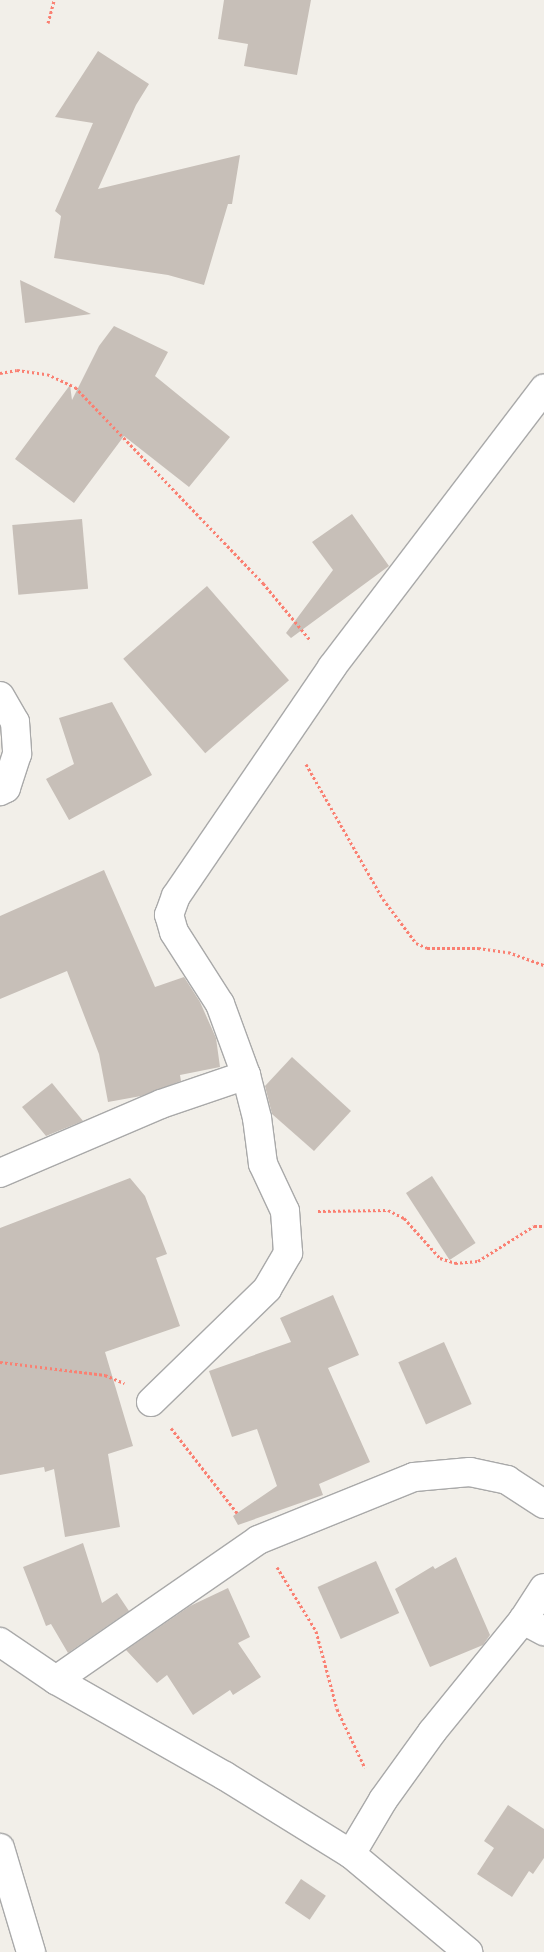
<!DOCTYPE html>
<style>
body{margin:0}
#map{position:relative;width:544px;height:1952px;overflow:hidden;background:#f2efe9;font-family:Helvetica,sans-serif}
div>[style]{position:absolute}
.building>*{inset:0;background:#c7bfb8;transform-origin:0 0}
.path>*{height:3px;margin-top:-1.5px;transform-origin:0;background:repeating-linear-gradient(90deg,#fa8072 0 2.5px,transparent 0 5px)}
.roads{filter:drop-shadow(1px 0 #a9a9a9) drop-shadow(-1px 0 #a9a9a9) drop-shadow(0 1px #a9a9a9) drop-shadow(0 -1px #a9a9a9)}
.minor>*{height:28px;margin:-14px;padding:0 14px;transform-origin:14px;border-radius:14px;background:#fff}
span{translate:-50% -50%;white-space:nowrap;text-align:center;line-height:1.15;-webkit-text-stroke:4.5px #fff;paint-order:stroke}
</style>
<div id="map">
<div class="building">
<div style="clip-path:polygon(224px 0,311px 0,297px 75px,244px 66px,248px 44px,218px 39px)"></div>
<div style="clip-path:polygon(98px 51px,149px 84px,136px 105px,98px 189px,240px 155px,232px 204px,228px 204px,204px 285px,168px 275px,54px 258px,61px 216px,55px 211px,93px 123px,55px 117px)"></div>
<div style="clip-path:polygon(20px 280px,91px 314px,25px 323px)"></div>
<div style="clip-path:polygon(114px 326px,168px 352px,155px 376px,230px 437px,189px 487px,124px 436px,74px 503px,15px 459px,70px 385px,72px 400px,99px 346px)"></div>
<div style="clip-path:polygon(352px 514px,389px 566px,291px 638px,286px 633px,333px 570px,312px 542px)"></div>
<div style="left:82px;top:519px;width:70px;height:70px;rotate:85deg"></div>
<div style="left:207px;top:586px;width:125px;height:111px;rotate:49deg"></div>
<div style="clip-path:polygon(112px 702px,152px 775px,69px 820px,46px 779px,74px 764px,59px 718px)"></div>
<div style="clip-path:polygon(104px 870px,155px 987px,184px 977px,200px 1002px,216px 1038px,220px 1067px,180px 1075px,181px 1081px,141px 1096px,108px 1102px,99px 1054px,67px 971px,0 999px,0 916px)"></div>
<div style="clip-path:polygon(292px 1057px,351px 1111px,314px 1151px,272px 1114px,265px 1086px)"></div>
<div style="clip-path:polygon(52px 1083px,83px 1121px,46px 1136px,22px 1107px)"></div>
<div style="left:432px;top:1176px;width:80px;height:31px;rotate:57deg"></div>
<div style="clip-path:polygon(130px 1178px,145px 1196px,167px 1254px,156px 1258px,180px 1326px,105px 1352px,133px 1446px,108px 1454px,120px 1527px,65px 1537px,54px 1469px,45px 1472px,44px 1467px,0 1475px,0 1228px)"></div>
<div style="clip-path:polygon(333px 1295px,359px 1355px,328px 1368px,370px 1462px,319px 1484px,323px 1495px,238px 1525px,233px 1516px,277px 1486px,257px 1429px,232px 1437px,209px 1371px,291px 1342px,280px 1318px)"></div>
<div style="left:444px;top:1342px;width:68px;height:50px;rotate:66deg"></div>
<div style="clip-path:polygon(83px 1543px,102px 1603px,117px 1593px,129px 1611px,68px 1653px,51px 1624px,46px 1626px,23px 1567px)"></div>
<div style="clip-path:polygon(456px 1557px,490px 1635px,483px 1645px,430px 1667px,395px 1589px,433px 1566px,435px 1569px)"></div>
<div style="left:376px;top:1561px;width:57px;height:64px;rotate:66deg"></div>
<div style="clip-path:polygon(228px 1588px,250px 1637px,238px 1643px,261px 1677px,233px 1695px,230px 1690px,193px 1715px,167px 1675px,157px 1683px,126px 1650px,190px 1606px)"></div>
<div style="clip-path:polygon(508px 1805px,544px 1829px,544px 1858px,533px 1874px,529px 1871px,512px 1897px,477px 1874px,494px 1848px,484px 1841px)"></div>
<div style="left:301px;top:1879px;width:30px;height:29px;rotate:34deg"></div>
</div>
<div class="path">
<div style="left:48px;top:23px;width:24px;rotate:-75deg"></div>
<div style="left:0;top:373px;width:17px;rotate:-10deg"></div>
<div style="left:17px;top:370px;width:30px;rotate:8deg"></div>
<div style="left:47px;top:374px;width:31px;rotate:25deg"></div>
<div style="left:75px;top:387px;width:272px;rotate:46.2deg"></div>
<div style="left:263px;top:583px;width:75px;rotate:50.4deg"></div>
<div style="left:306px;top:764px;width:155px;rotate:60.3deg"></div>
<div style="left:383px;top:899px;width:55px;rotate:53.1deg"></div>
<div style="left:416px;top:943px;width:12px;rotate:24deg"></div>
<div style="left:427px;top:948px;width:51px"></div>
<div style="left:478px;top:948px;width:30px;rotate:8deg"></div>
<div style="left:508px;top:952px;width:38px;rotate:20deg"></div>
<div style="left:318px;top:1211px;width:70px;rotate:-0.8deg"></div>
<div style="left:388px;top:1210px;width:18px;rotate:27deg"></div>
<div style="left:404px;top:1218px;width:54px;rotate:48deg"></div>
<div style="left:440px;top:1258px;width:16px;rotate:18deg"></div>
<div style="left:455px;top:1263px;width:23px;rotate:-5deg"></div>
<div style="left:478px;top:1261px;width:66px;rotate:-32deg"></div>
<div style="left:534px;top:1226px;width:10px"></div>
<div style="left:0;top:1362px;width:106px;rotate:7.1deg"></div>
<div style="left:105px;top:1375px;width:21px;rotate:23deg"></div>
<div style="left:171px;top:1428px;width:109px;rotate:52.1deg"></div>
<div style="left:277px;top:1567px;width:75px;rotate:58.6deg"></div>
<div style="left:316px;top:1631px;width:81px;rotate:74.9deg"></div>
<div style="left:337px;top:1709px;width:65px;rotate:64.6deg"></div>
</div>
<div class="roads">
<div class="minor">
<div style="left:0;top:696px;width:30px;rotate:60deg"></div>
<div style="left:15px;top:722px;width:32px;rotate:86deg"></div>
<div style="left:17px;top:754px;width:36px;rotate:108deg"></div>
<div style="left:6px;top:788px;width:7px;rotate:153deg"></div>
<div style="left:0;top:1173px;width:175px;rotate:-23.2deg"></div>
<div style="left:161px;top:1104px;width:90px;rotate:-18.8deg"></div>
<div style="left:151px;top:1402px;width:162px;rotate:-44.2deg"></div>
<div style="left:267px;top:1289px;width:42px;rotate:-59.7deg"></div>
<div style="left:288px;top:1253px;width:42px;rotate:-94.1deg"></div>
<div style="left:285px;top:1211px;width:52px;rotate:-115.1deg"></div>
<div style="left:263px;top:1164px;width:46px;rotate:-97.4deg"></div>
<div style="left:257px;top:1118px;width:44px;rotate:-104.3deg"></div>
<div style="left:246px;top:1075px;width:76px;rotate:-110.1deg"></div>
<div style="left:220px;top:1004px;width:85px;rotate:-122.6deg"></div>
<div style="left:174px;top:932px;width:18px;rotate:-106deg"></div>
<div style="left:169px;top:915px;width:20px;rotate:-70deg"></div>
<div style="left:176px;top:896px;width:277px;rotate:-55.7deg"></div>
<div style="left:332px;top:667px;width:350px;rotate:-52.7deg"></div>
<div style="left:523px;top:1620px;width:24px;rotate:28deg"></div>
<div style="left:0;top:1642px;width:68px;rotate:34.2deg"></div>
<div style="left:56px;top:1680px;width:194px;rotate:29.6deg"></div>
<div style="left:225px;top:1776px;width:148px;rotate:31.8deg"></div>
<div style="left:351px;top:1854px;width:153px;rotate:39.9deg"></div>
<div style="left:56px;top:1680px;width:246px;rotate:-34.7deg"></div>
<div style="left:258px;top:1540px;width:168px;rotate:-22deg"></div>
<div style="left:414px;top:1477px;width:56px;rotate:-5.1deg"></div>
<div style="left:470px;top:1472px;width:38px;rotate:12deg"></div>
<div style="left:507px;top:1480px;width:44px;rotate:33deg"></div>
<div style="left:0;top:1848px;width:109px;rotate:73.4deg"></div>
<div style="left:351px;top:1854px;width:63px;rotate:-59.3deg"></div>
<div style="left:383px;top:1800px;width:84px;rotate:-54.2deg"></div>
<div style="left:432px;top:1732px;width:144px;rotate:-50.9deg"></div>
<div style="left:523px;top:1620px;width:38px;rotate:-57deg"></div>
</div>
</div>
</div>
